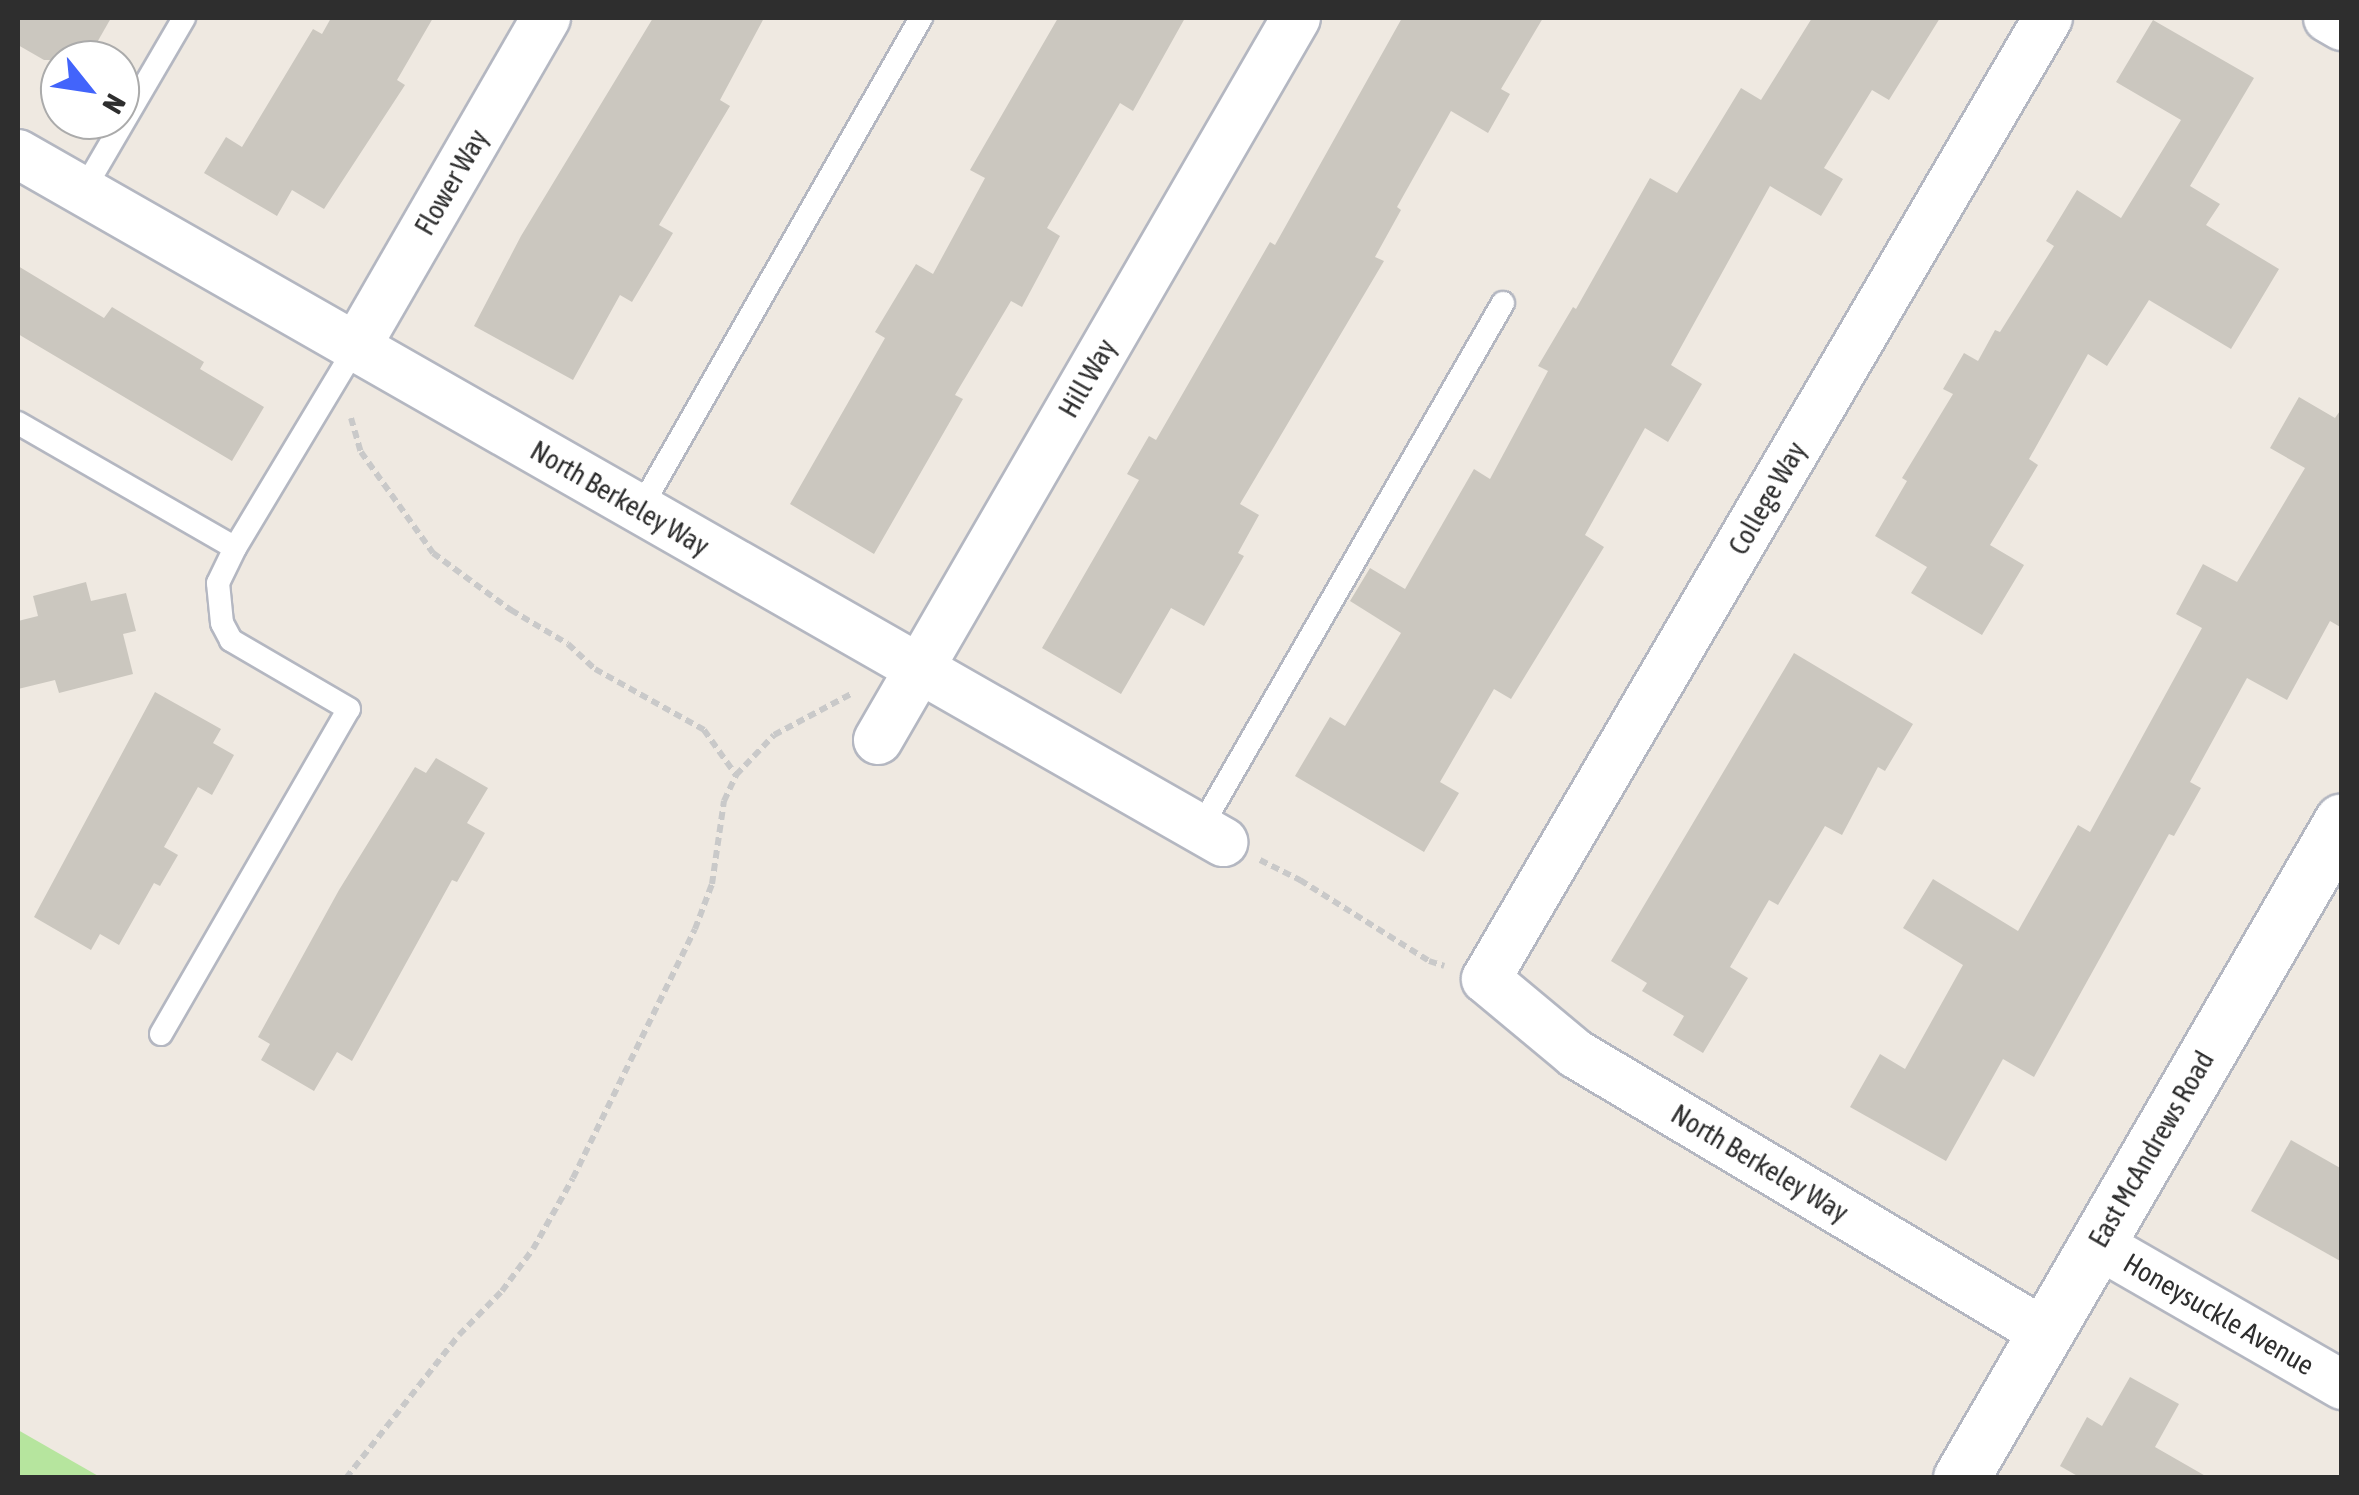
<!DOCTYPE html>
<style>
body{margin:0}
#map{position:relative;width:2359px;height:1495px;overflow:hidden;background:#efe9e1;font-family:"Asap Condensed",sans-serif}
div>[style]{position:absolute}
.green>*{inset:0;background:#b6e59e}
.building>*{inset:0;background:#cbc7bf}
.path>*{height:6px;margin-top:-3px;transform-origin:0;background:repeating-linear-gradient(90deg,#c9c9c9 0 8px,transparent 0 13px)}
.roads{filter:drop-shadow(2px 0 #b4b7c1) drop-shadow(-2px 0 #b4b7c1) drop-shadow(0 2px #b4b7c1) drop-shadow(0 -2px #b4b7c1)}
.service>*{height:22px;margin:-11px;padding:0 11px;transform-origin:11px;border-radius:11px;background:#fff}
.minor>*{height:48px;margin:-24px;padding:0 24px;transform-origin:24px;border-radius:24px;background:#fff}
.secondary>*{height:55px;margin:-27.5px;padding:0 27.5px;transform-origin:27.5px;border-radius:27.5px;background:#fff}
span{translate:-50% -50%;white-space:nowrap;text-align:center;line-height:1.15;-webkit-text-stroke:8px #fff;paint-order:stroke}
.street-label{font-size:28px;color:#2e2e2e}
.frame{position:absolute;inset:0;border:20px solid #2e2e2e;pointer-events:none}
.north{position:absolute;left:40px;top:40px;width:100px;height:100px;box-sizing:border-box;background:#fff;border:2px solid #ababab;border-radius:50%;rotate:120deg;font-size:28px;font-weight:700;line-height:40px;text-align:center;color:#2e2e2e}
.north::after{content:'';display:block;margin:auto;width:35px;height:45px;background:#4264fb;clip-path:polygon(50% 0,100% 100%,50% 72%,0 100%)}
</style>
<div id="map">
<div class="green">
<div style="clip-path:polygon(18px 1430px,100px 1477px,18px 1477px)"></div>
</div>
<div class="building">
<div style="clip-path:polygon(18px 18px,111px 18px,87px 60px,44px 60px,18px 45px)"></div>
<div style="clip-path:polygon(331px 18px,433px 18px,397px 80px,405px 85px,324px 209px,292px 190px,277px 216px,204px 173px,226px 137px,242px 147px,313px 29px,322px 34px)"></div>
<div style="clip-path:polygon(653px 18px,764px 18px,720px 100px,730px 106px,659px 225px,673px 233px,632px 302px,620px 295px,573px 380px,474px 326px,521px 236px)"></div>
<div style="clip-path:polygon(1058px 18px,1185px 18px,1133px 111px,1120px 103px,1047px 228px,1060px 236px,1022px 307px,1011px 301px,955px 395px,963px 399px,874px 554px,790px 504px,885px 338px,875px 332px,916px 264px,933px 274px,985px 178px,970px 170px)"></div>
<div style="clip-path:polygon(1402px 18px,1543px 18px,1501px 89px,1510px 94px,1488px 133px,1451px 111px,1397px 207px,1401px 210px,1375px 257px,1384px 261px,1240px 504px,1259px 515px,1238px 553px,1244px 556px,1204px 626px,1171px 608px,1121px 694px,1042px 648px,1139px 480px,1127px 474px,1149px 436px,1156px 440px,1270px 242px,1275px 245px)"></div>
<div style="clip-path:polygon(1812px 18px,1940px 18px,1889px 100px,1872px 90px,1824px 168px,1843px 179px,1821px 216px,1770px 186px,1671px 365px,1702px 384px,1668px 442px,1645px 428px,1585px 535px,1604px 547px,1511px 699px,1494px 689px,1440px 782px,1459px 793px,1424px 852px,1295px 776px,1330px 717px,1345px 726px,1401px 633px,1350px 601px,1370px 568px,1405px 589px,1474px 469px,1490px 479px,1548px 371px,1538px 366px,1573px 307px,1576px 309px,1650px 178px,1677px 193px,1741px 88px,1761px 100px)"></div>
<div style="clip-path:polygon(2153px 20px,2254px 78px,2190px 186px,2220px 204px,2206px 225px,2279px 269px,2231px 349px,2149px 300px,2107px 366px,2088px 354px,2029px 459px,2038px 465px,1990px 545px,2024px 565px,1982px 635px,1911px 593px,1927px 567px,1875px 536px,1907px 481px,1902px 478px,1953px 394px,1943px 389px,1964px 353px,1978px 361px,1995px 330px,2000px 332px,2054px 246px,2046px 241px,2077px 190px,2121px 218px,2181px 120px,2116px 82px)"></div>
<div style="clip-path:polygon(18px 266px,104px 318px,112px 307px,204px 362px,200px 369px,264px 407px,232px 461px,18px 334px)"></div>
<div style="clip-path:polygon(2299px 397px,2335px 418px,2342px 408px,2342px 628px,2330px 621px,2287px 700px,2247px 678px,2190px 782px,2201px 788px,2174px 836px,2169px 834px,2034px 1077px,2003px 1059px,1946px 1161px,1850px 1107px,1880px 1054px,1905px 1069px,1963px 965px,1903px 928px,1933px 879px,2018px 931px,2078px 825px,2090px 832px,2202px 628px,2176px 614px,2203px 564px,2237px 582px,2305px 468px,2270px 448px)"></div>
<div style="clip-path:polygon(86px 582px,91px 601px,126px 593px,136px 631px,123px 634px,133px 674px,59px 693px,55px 680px,18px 689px,18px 621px,38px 616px,33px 596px)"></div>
<div style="clip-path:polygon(1794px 653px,1913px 724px,1885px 771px,1878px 767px,1842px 835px,1825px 826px,1778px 905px,1769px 900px,1730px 967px,1748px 978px,1703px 1053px,1673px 1035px,1684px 1016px,1642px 991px,1647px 983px,1611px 961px)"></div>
<div style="clip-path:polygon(155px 692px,221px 729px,213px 743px,234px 755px,212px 795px,198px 787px,164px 847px,178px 855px,160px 886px,154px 883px,119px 945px,100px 934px,91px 950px,34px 917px)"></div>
<div style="clip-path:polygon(436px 758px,488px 788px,467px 823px,485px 833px,457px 882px,452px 880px,352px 1061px,337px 1052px,314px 1091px,261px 1060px,270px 1044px,258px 1037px,339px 890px,415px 767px,426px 773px)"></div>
<div style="clip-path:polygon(2291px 1140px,2342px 1169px,2342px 1262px,2251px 1211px)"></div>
<div style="clip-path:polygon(2130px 1377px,2179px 1404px,2155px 1447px,2209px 1478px,2081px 1478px,2060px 1466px,2087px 1417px,2102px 1426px)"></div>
</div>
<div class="path">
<div style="left:351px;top:418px;width:35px;rotate:74deg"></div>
<div style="left:361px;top:452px;width:124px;rotate:54.5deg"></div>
<div style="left:433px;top:553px;width:97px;rotate:36.2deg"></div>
<div style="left:511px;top:610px;width:66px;rotate:30.8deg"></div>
<div style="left:568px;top:644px;width:37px;rotate:43deg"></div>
<div style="left:595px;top:669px;width:125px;rotate:29.2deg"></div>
<div style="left:704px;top:730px;width:55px;rotate:54.6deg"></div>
<div style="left:1260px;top:860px;width:45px;rotate:26.6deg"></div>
<div style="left:1300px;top:880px;width:152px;rotate:32.1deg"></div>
<div style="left:1429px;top:961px;width:16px;rotate:18deg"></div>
<div style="left:346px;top:1478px;width:182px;rotate:-51.7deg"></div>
<div style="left:459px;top:1335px;width:62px;rotate:-45.7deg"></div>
<div style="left:502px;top:1291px;width:52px;rotate:-53.6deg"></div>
<div style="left:533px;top:1249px;width:81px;rotate:-60.6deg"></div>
<div style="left:573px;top:1178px;width:277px;rotate:-63.9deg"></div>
<div style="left:695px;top:929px;width:48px;rotate:-69.3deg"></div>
<div style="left:712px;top:884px;width:84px;rotate:-81.8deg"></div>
<div style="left:724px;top:801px;width:29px;rotate:-65deg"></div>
<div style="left:736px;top:775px;width:55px;rotate:-46.5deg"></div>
<div style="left:774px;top:735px;width:89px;rotate:-28deg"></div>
</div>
<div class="roads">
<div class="service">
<div style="left:83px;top:191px;width:200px;rotate:-59.7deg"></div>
<div style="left:18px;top:423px;width:250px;rotate:29.9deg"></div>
<div style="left:640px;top:509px;width:566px;rotate:-60.22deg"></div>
<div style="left:1200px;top:829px;width:607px;rotate:-60.06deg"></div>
<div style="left:161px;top:1034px;width:375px;rotate:-60deg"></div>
<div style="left:349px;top:709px;width:137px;rotate:-149.7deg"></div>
<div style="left:231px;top:640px;width:19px;rotate:-118deg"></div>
<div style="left:222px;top:623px;width:40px;rotate:-95.7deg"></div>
<div style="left:218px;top:583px;width:39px;rotate:-64deg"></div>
<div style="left:235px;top:548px;width:235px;rotate:-59deg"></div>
</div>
<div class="minor">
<div style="left:2328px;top:18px;width:16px;rotate:30deg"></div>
<div style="left:18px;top:154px;width:1388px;rotate:29.72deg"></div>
<div style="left:356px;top:347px;width:380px;rotate:-60deg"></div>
<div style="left:878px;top:740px;width:834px;rotate:-59.93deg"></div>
<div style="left:2097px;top:1244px;width:283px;rotate:29.9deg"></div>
<div style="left:2045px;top:1333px;width:546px;rotate:-149.25deg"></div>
<div style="left:1576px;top:1054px;width:117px;rotate:-140.2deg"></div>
<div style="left:1486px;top:979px;width:1113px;rotate:-59.68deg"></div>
</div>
<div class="secondary">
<div style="left:1961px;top:1478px;width:759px;rotate:-59.89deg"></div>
</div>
</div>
<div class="street-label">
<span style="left:451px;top:182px;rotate:-60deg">Flower Way</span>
<span style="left:1087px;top:378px;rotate:-60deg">Hill Way</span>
<span style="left:620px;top:498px;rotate:30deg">North Berkeley Way</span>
<span style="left:1767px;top:498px;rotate:-60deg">College Way</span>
<span style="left:2151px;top:1149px;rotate:-60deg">East McAndrews Road</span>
<span style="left:1760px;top:1163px;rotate:31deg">North Berkeley Way</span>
<span style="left:2219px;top:1314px;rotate:30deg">Honeysuckle Avenue</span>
</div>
<div class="frame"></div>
<div class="north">N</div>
</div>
